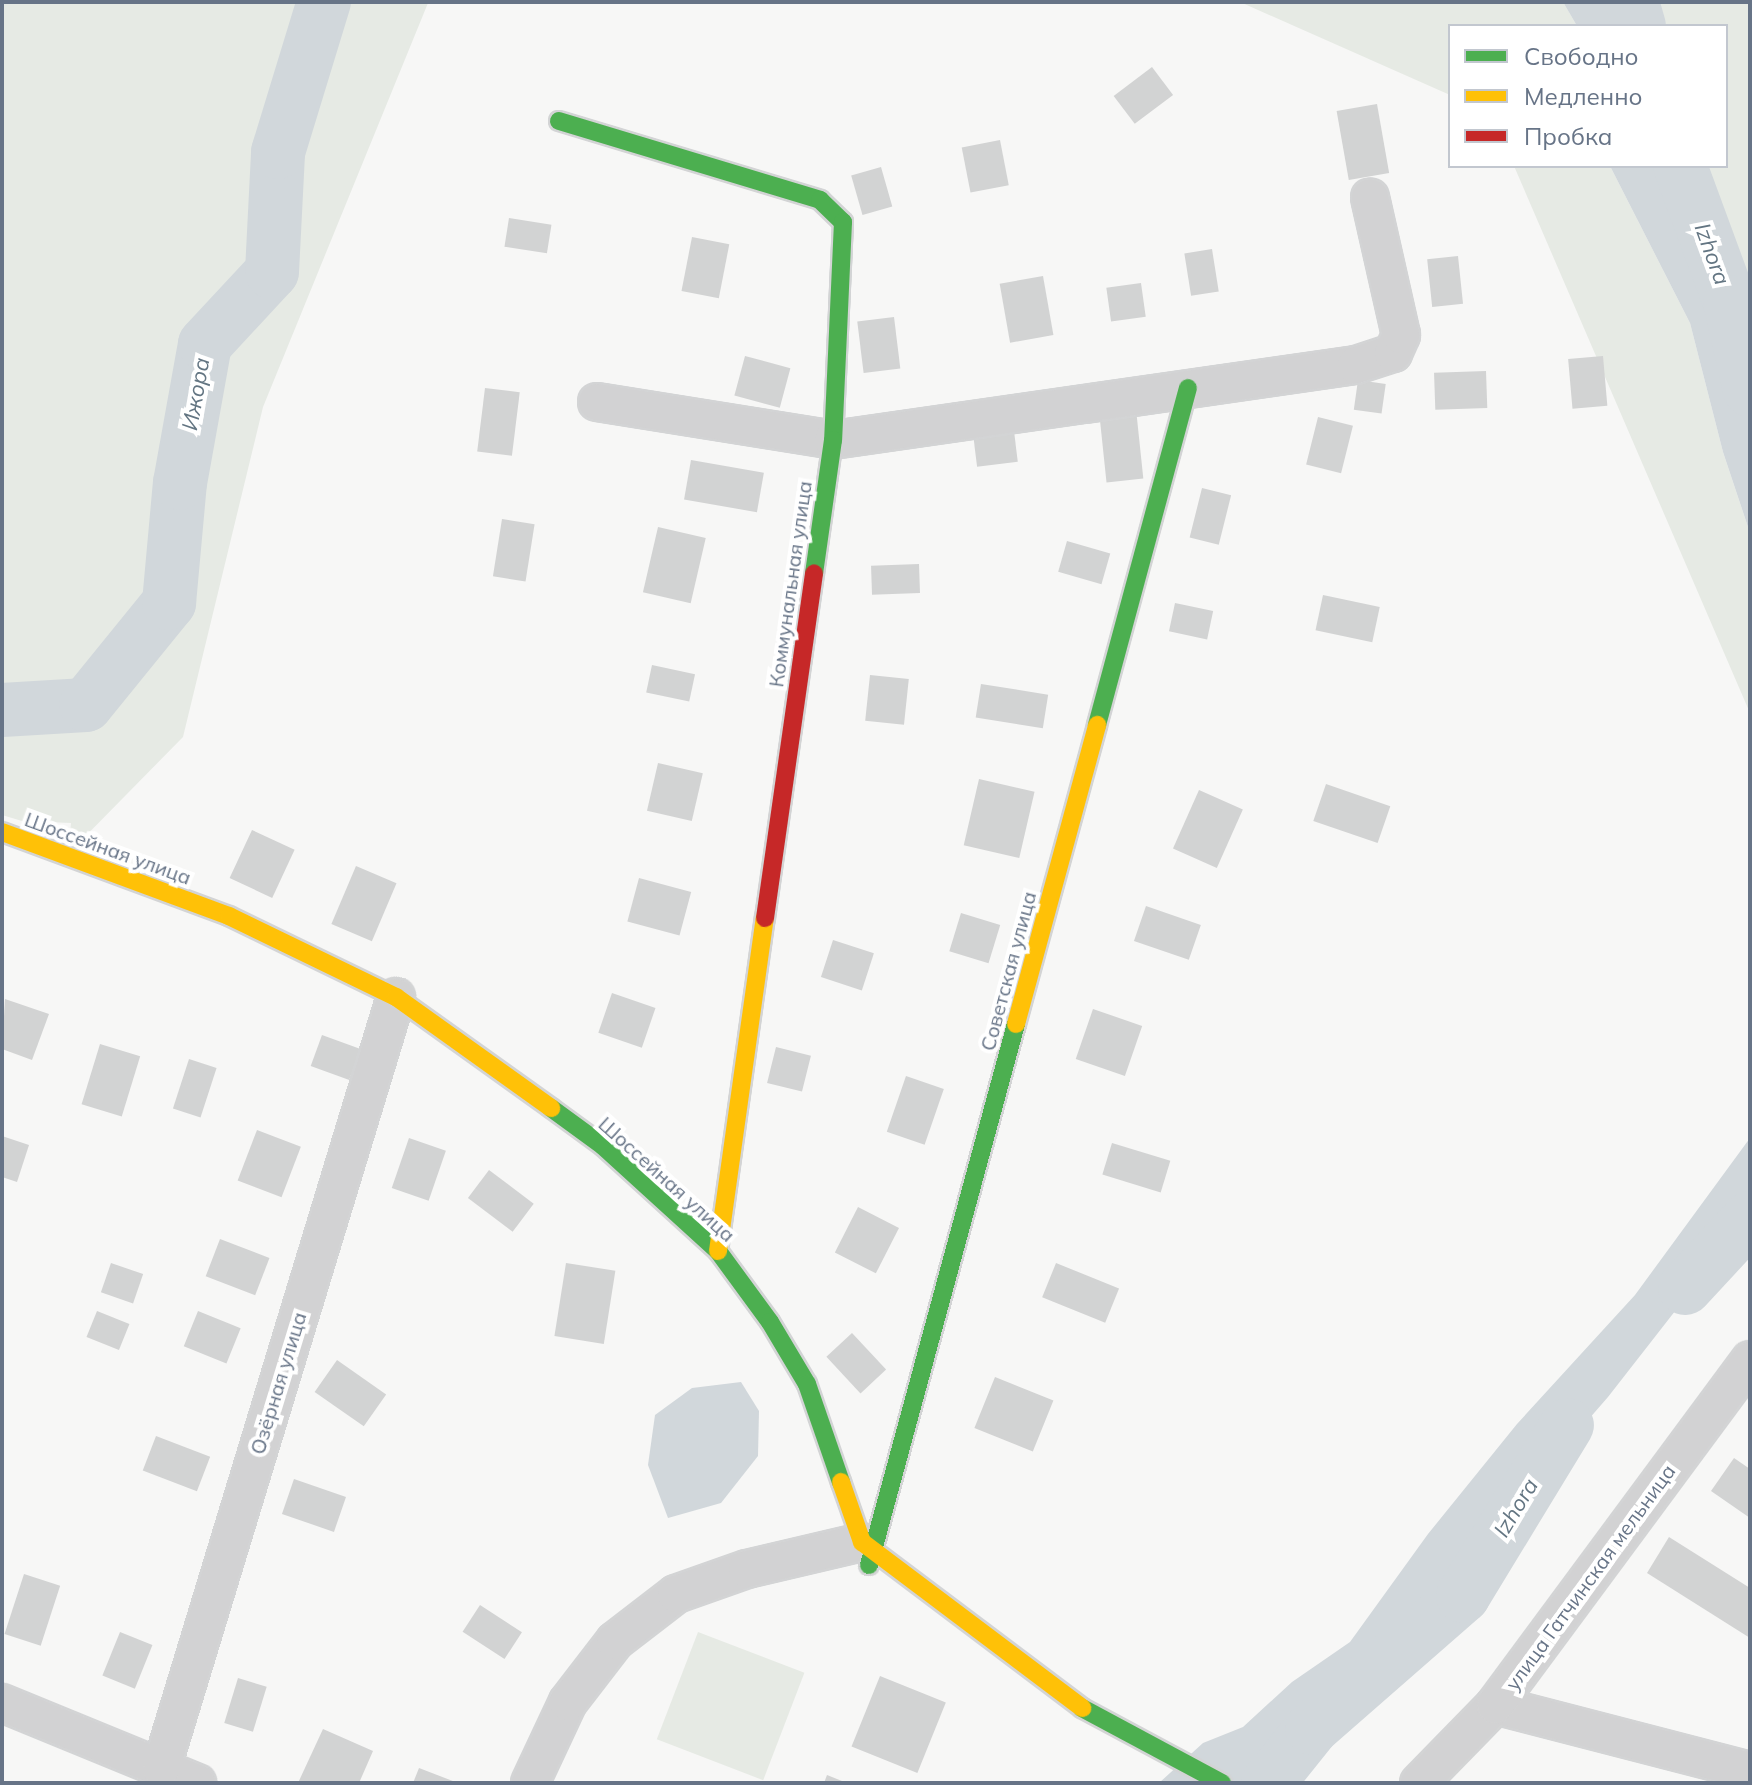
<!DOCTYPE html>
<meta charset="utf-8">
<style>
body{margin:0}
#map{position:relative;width:1752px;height:1785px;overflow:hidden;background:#f7f7f6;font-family:Mulish,sans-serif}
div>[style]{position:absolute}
.green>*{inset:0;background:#e6eae4;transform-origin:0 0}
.water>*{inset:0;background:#d1d7db}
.river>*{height:54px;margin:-27px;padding:0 27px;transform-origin:27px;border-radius:27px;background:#d1d7db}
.building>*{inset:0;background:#d2d3d3;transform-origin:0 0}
.roads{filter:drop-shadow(2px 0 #d3d4d5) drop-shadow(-2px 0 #d3d4d5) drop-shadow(0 2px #d3d4d5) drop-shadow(0 -2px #d3d4d5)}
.street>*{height:36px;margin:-18px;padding:0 18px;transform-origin:18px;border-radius:18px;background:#d2d2d3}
.fast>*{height:18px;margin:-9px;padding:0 9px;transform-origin:9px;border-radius:9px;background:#4caf50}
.slow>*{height:18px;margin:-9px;padding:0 9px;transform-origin:9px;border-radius:9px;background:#ffc107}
.jam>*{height:18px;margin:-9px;padding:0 9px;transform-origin:9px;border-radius:9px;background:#c62828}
span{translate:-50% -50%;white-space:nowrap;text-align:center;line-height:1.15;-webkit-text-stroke:8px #fff;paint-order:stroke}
.street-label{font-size:20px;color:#677487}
.water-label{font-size:22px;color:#637582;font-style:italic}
.frame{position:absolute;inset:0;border:4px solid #677487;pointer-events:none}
.legend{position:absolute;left:1448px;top:24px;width:280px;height:144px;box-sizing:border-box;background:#fff;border:2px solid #c2c7cf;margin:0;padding:10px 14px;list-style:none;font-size:24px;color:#677487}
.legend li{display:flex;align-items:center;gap:16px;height:40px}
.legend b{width:40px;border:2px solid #c2c7cf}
</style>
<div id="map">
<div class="green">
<div style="clip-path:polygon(2px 2px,433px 2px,428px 3px,263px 407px,183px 737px,68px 854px,71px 823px,22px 821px,2px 815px)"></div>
<div style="clip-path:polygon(1240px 2px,1563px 2px,1577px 26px,1450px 26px,1450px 95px)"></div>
<div style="clip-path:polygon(1620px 2px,1750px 2px,1750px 373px,1713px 274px,1653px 166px,1726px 166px,1726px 26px,1624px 26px)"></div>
<div style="clip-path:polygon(1514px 166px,1610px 166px,1690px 323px,1723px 452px,1750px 533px,1750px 713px)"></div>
<div style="left:698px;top:1632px;width:114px;height:115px;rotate:21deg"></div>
</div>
<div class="water">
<div style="clip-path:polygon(1563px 2px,1620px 2px,1624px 26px,1577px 26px)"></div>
<div style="clip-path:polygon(1610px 166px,1653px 166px,1713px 274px,1741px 345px,1750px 373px,1750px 533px,1723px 452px,1690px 323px)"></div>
<div style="clip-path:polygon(1750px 1138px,1750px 1215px,1608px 1397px,1520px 1498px,1474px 1578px,1382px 1675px,1347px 1692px,1249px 1783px,1159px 1783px,1203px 1743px,1243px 1727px,1292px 1682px,1350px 1642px,1428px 1534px,1517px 1424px,1635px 1295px)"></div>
<div style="clip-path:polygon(741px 1382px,759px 1411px,758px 1456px,721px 1503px,668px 1518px,648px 1465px,655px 1415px,692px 1388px)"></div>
</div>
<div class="river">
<div style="left:1632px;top:2px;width:25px;rotate:74deg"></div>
<div style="left:1680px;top:166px;width:145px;rotate:69.8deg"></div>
<div style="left:1730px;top:302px;width:90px;rotate:77.2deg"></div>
<div style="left:2px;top:710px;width:84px;rotate:-3.4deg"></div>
<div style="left:86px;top:705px;width:132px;rotate:-50.9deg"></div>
<div style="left:169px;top:603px;width:121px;rotate:-84.8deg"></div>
<div style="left:180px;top:483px;width:141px;rotate:-79.8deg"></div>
<div style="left:205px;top:344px;width:98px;rotate:-47.1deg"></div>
<div style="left:272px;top:272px;width:120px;rotate:-87.1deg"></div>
<div style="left:278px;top:152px;width:157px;rotate:-73deg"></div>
<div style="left:1685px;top:1288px;width:96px;rotate:-47.1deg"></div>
<div style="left:1268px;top:1783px;width:70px;rotate:-51.3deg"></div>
<div style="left:1312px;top:1728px;width:201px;rotate:-41.2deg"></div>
<div style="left:1463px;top:1596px;width:200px;rotate:-58.7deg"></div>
</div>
<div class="building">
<div style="left:1152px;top:67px;width:35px;height:48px;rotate:53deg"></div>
<div style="left:1377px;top:104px;width:70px;height:41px;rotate:80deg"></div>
<div style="left:1000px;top:140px;width:46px;height:39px;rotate:79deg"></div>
<div style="left:881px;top:167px;width:41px;height:31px;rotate:74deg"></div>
<div style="left:509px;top:218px;width:43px;height:29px;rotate:9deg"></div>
<div style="left:692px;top:237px;width:38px;height:55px;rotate:11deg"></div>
<div style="left:1212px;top:249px;width:43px;height:28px;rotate:81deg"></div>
<div style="left:1458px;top:256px;width:48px;height:31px;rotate:84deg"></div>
<div style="left:1043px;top:276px;width:60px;height:44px;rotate:80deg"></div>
<div style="left:1141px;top:283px;width:34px;height:35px;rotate:82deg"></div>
<div style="left:894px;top:317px;width:52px;height:37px;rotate:83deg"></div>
<div style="left:745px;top:356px;width:47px;height:41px;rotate:15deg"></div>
<div style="left:1603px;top:356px;width:50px;height:35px;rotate:85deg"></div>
<div style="left:1486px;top:371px;width:37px;height:52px;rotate:88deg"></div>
<div style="left:1358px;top:380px;width:28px;height:30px;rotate:8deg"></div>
<div style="left:485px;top:388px;width:35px;height:64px;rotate:7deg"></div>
<div style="left:1136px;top:409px;width:70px;height:37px;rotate:84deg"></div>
<div style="left:1318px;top:417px;width:36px;height:49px;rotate:14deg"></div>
<div style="left:1014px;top:431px;width:31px;height:41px;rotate:83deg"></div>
<div style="left:691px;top:460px;width:74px;height:40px;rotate:10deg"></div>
<div style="left:1202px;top:488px;width:30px;height:51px;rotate:14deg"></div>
<div style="left:502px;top:519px;width:33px;height:58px;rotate:9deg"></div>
<div style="left:658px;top:527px;width:49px;height:67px;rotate:13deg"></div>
<div style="left:1067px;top:541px;width:45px;height:32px;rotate:16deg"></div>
<div style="left:919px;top:564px;width:29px;height:48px;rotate:88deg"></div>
<div style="left:1323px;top:595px;width:58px;height:36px;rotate:12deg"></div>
<div style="left:1175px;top:603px;width:39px;height:29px;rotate:12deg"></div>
<div style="left:652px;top:665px;width:44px;height:28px;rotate:12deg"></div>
<div style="left:870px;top:675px;width:39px;height:46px;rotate:6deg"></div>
<div style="left:981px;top:684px;width:68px;height:34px;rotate:9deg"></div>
<div style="left:658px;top:763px;width:46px;height:49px;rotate:13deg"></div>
<div style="left:979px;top:779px;width:57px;height:68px;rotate:13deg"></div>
<div style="left:1326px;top:784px;width:68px;height:39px;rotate:19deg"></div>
<div style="left:1199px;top:790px;width:48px;height:64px;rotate:24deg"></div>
<div style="left:252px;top:830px;width:47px;height:53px;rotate:25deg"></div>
<div style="left:356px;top:866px;width:44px;height:63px;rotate:23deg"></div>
<div style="left:639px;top:878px;width:54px;height:45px;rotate:15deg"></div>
<div style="left:1146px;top:906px;width:58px;height:37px;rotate:19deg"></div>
<div style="left:961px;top:913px;width:41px;height:40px;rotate:17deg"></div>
<div style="left:833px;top:940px;width:43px;height:39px;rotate:18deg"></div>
<div style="left:612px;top:993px;width:46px;height:42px;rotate:19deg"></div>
<div style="clip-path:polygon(5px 999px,49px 1014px,32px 1060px,2px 1049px)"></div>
<div style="left:1093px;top:1009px;width:52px;height:53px;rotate:19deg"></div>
<div style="left:322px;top:1035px;width:41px;height:33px;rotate:20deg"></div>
<div style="left:100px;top:1044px;width:42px;height:63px;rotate:17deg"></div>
<div style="left:776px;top:1047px;width:36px;height:37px;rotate:14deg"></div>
<div style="left:189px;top:1059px;width:29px;height:52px;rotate:18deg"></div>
<div style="left:906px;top:1076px;width:40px;height:59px;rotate:19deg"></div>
<div style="left:257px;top:1130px;width:47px;height:54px;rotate:21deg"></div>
<div style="clip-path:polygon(2px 1136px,29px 1145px,17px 1182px,2px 1177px)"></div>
<div style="left:409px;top:1138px;width:39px;height:53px;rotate:19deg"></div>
<div style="left:1112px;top:1143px;width:61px;height:33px;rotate:17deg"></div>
<div style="left:489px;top:1170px;width:56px;height:35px;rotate:37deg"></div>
<div style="left:858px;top:1207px;width:46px;height:51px;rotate:27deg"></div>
<div style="left:220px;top:1239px;width:53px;height:40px;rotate:21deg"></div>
<div style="left:111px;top:1263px;width:34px;height:31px;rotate:19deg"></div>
<div style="left:566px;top:1263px;width:50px;height:74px;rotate:9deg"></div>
<div style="left:1056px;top:1263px;width:68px;height:37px;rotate:22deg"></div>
<div style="left:97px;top:1311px;width:35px;height:28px;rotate:22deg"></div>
<div style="left:198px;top:1311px;width:46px;height:38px;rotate:22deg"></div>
<div style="left:852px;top:1333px;width:50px;height:35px;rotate:47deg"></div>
<div style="left:337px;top:1360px;width:60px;height:39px;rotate:35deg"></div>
<div style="left:995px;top:1377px;width:63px;height:55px;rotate:22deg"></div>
<div style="left:156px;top:1436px;width:58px;height:37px;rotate:21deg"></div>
<div style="clip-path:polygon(1734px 1458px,1750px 1469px,1750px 1518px,1711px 1491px)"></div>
<div style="left:294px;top:1479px;width:55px;height:37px;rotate:19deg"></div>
<div style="clip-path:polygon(1669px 1537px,1750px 1588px,1750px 1638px,1647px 1573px)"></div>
<div style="left:24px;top:1574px;width:38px;height:63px;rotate:18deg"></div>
<div style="left:480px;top:1605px;width:50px;height:32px;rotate:33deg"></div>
<div style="left:120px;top:1632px;width:35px;height:47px;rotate:22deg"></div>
<div style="left:880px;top:1676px;width:71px;height:76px;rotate:22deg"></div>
<div style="left:238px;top:1678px;width:30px;height:47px;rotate:17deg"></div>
<div style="clip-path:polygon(323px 1729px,373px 1751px,359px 1783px,298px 1783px)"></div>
<div style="clip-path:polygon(419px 1768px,458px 1783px,413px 1783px)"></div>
<div style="clip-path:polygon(827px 1775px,847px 1783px,824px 1783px)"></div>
</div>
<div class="roads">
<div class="street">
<div style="left:597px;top:402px;width:239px;rotate:9.1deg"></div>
<div style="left:833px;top:440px;width:528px;rotate:-8.16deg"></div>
<div style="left:1356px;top:365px;width:39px;rotate:-18deg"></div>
<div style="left:1393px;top:353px;width:20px;rotate:-66deg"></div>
<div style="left:1401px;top:335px;width:141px;rotate:-102.7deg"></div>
<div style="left:2px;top:1703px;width:211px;rotate:22.3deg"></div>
<div style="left:1495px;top:1705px;width:263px;rotate:14.5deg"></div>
<div style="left:161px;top:1769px;width:807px;rotate:-73.07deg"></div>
<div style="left:530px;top:1783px;width:89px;rotate:-64.9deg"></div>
<div style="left:568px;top:1702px;width:77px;rotate:-52.4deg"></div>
<div style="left:615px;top:1641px;width:77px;rotate:-37.6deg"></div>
<div style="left:676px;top:1594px;width:75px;rotate:-19.4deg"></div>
<div style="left:747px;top:1569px;width:118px;rotate:-13.2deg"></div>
<div style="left:1419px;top:1783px;width:109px;rotate:-45.7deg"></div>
<div style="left:1495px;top:1705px;width:429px;rotate:-53.5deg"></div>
</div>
<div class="fast">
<div style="left:559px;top:121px;width:273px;rotate:16.8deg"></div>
<div style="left:820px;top:200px;width:32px;rotate:44deg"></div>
<div style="left:843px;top:222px;width:218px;rotate:92.6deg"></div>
<div style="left:833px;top:440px;width:134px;rotate:98.1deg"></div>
<div style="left:1097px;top:725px;width:349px;rotate:-74.9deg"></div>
<div style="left:551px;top:1108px;width:64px;rotate:36.2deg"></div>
<div style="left:603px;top:1146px;width:156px;rotate:42.4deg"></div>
<div style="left:718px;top:1251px;width:88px;rotate:53.8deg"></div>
<div style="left:770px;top:1322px;width:72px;rotate:59.2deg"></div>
<div style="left:807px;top:1384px;width:104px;rotate:70.9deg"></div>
<div style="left:869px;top:1565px;width:561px;rotate:-74.8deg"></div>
<div style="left:1082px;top:1708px;width:159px;rotate:28.2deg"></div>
</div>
<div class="slow">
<div style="left:2px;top:832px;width:242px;rotate:20.3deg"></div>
<div style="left:229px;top:916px;width:186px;rotate:25.9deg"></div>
<div style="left:396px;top:997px;width:191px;rotate:35.6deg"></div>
<div style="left:1016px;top:1024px;width:310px;rotate:-74.8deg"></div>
<div style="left:718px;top:1251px;width:336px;rotate:-82deg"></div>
<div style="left:841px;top:1482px;width:64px;rotate:70.7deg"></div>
<div style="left:862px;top:1542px;width:276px;rotate:37deg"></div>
</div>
<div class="jam">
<div style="left:765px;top:918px;width:348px;rotate:-81.9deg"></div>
</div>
</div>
<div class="street-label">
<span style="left:790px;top:584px;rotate:-82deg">Коммунальная улица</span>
<span style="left:108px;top:848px;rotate:20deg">Шоссейная улица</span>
<span style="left:1008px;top:971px;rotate:-75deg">Советская улица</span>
<span style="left:667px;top:1179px;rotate:42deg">Шоссейная улица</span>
<span style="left:278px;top:1383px;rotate:-73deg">Озёрная улица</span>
<span style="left:1590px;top:1577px;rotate:-54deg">улица Гатчинская мельница</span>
</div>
<div class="water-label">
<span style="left:1712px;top:254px;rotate:70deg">Izhora</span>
<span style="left:196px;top:394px;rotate:-80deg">Ижора</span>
<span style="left:1516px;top:1508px;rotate:-59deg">Izhora</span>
</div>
<div class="frame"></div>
<ul class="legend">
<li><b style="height:10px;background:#4caf50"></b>Свободно</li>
<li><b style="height:10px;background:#ffc107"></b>Медленно</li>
<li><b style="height:10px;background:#c62828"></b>Пробка</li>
</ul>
</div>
